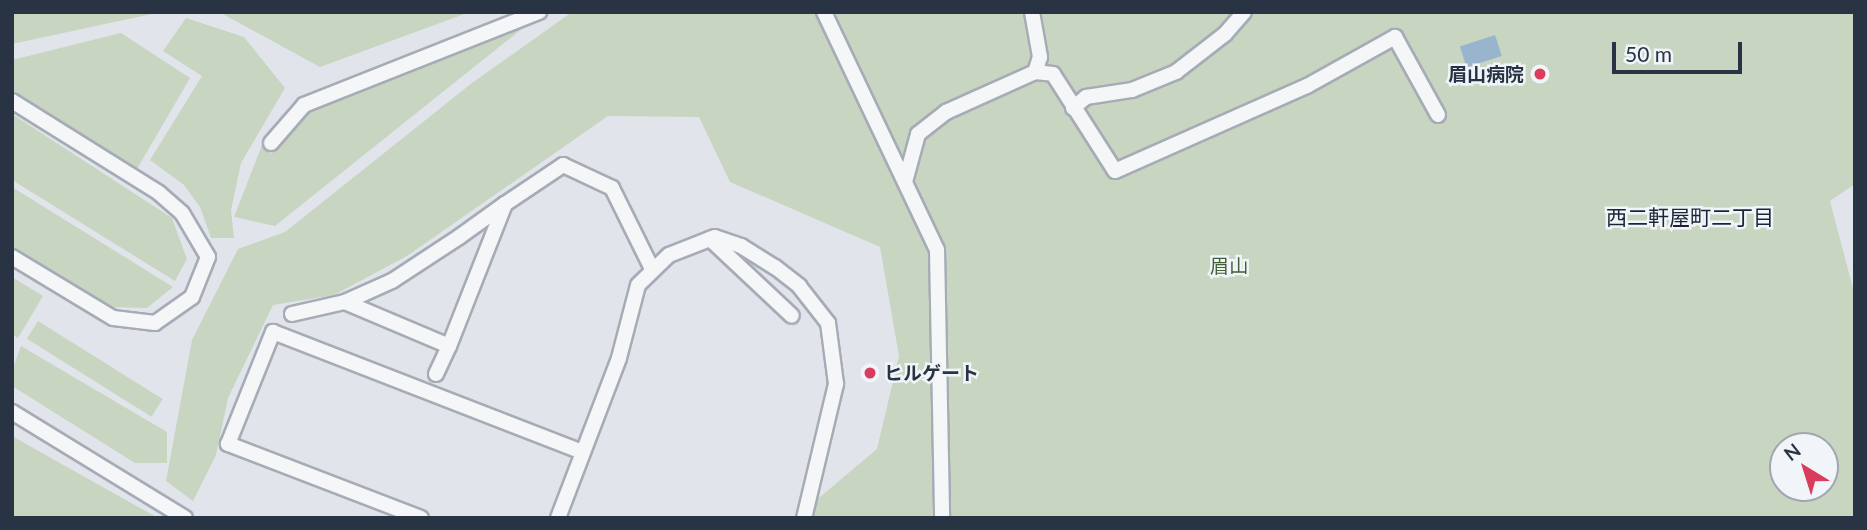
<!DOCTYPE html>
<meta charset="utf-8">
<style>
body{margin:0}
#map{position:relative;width:1867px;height:530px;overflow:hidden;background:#e1e5eb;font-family:Lato,"Noto Sans JP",sans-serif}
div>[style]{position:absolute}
.green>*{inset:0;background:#c7d5c1;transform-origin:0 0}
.water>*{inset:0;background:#99b5cd;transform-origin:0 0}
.roads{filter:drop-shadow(2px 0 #a6acb6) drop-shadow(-2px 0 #a6acb6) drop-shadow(0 2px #a6acb6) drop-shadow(0 -2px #a6acb6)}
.street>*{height:14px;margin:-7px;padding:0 7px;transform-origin:7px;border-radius:7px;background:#f4f6f8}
.dots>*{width:19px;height:19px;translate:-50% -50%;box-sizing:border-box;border:4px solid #f1f4f8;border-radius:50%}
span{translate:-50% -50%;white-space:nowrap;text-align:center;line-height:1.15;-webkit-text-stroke:5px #f1f4f8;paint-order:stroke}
.poi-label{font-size:19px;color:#283344;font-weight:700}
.right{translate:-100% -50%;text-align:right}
.left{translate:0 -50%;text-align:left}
.park-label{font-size:19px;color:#3f6134}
.neighbourhood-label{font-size:21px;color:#1a2435}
.frame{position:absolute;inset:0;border:14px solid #283344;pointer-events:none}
.north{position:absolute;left:1769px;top:432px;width:70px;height:70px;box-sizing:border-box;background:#f1f4f8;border:2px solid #a1a7b0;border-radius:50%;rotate:322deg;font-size:19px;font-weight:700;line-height:28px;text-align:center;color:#283344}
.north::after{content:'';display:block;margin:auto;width:24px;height:32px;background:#d93c5c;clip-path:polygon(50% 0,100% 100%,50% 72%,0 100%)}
.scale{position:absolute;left:1612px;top:42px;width:130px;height:32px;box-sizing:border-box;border:4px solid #283344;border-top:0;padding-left:9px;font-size:21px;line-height:24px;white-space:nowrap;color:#283344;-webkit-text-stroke:5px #f1f4f8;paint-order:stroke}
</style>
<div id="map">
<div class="green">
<div style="clip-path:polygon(12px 12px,161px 12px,12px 44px)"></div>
<div style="clip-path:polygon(219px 12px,470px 12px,320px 67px)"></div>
<div style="clip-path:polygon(evenodd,572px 12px,1855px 12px,1855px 184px,1830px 201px,1855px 296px,1855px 518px,795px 518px,877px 449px,899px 356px,880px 247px,730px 182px,699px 117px,608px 116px,407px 256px,334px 295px,273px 305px,228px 398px,216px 455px,193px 501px,166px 481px,192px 340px,238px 249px,285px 232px,472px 83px,572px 12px,1783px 446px,1825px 446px,1825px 488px,1783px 488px,1783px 446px)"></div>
<div style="clip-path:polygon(186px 18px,244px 37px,285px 88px,241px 163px,231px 210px,234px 238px,211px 238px,200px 207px,184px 185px,150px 160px,202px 76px,163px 51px)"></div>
<div style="clip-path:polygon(528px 24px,275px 226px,234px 217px,262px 145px,271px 154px,310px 109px)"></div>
<div style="clip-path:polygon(121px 33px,190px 78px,137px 169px,12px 90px,12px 60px)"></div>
<div style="clip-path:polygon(12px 114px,172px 218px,187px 259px,175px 281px,12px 180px)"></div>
<div style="clip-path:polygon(12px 187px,173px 287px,147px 308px,108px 307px,12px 249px)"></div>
<div style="clip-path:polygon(12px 277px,43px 296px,18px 338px,12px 334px)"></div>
<div style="left:38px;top:321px;width:147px;height:21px;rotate:32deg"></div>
<div style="clip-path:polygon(21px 346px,167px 432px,167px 463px,135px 463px,12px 386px,12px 371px)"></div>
<div style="clip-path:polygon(12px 436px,26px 444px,158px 518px,12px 518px)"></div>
</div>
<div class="water">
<div style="left:1495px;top:35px;width:22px;height:37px;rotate:72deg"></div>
</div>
<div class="roads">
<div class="street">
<div style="left:824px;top:12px;width:263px;rotate:64.6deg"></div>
<div style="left:937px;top:250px;width:268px;rotate:88.9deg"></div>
<div style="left:1032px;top:12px;width:46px;rotate:79.9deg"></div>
<div style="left:1040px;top:57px;width:16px;rotate:108deg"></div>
<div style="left:12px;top:101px;width:173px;rotate:32deg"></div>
<div style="left:159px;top:193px;width:30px;rotate:41deg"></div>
<div style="left:182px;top:213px;width:51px;rotate:59.4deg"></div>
<div style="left:208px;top:257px;width:43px;rotate:111.8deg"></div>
<div style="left:192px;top:297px;width:45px;rotate:144.9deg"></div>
<div style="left:155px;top:323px;width:42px;rotate:-173.2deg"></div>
<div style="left:113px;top:318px;width:118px;rotate:-148.9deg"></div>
<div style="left:1073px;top:108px;width:17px;rotate:-40deg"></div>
<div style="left:1086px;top:97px;width:47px;rotate:-8.7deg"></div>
<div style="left:1132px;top:90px;width:48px;rotate:-22.2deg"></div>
<div style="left:1176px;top:72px;width:62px;rotate:-37.8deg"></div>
<div style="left:1225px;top:34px;width:29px;rotate:-49deg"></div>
<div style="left:271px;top:143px;width:50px;rotate:-49deg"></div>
<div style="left:304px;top:105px;width:253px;rotate:-21.6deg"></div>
<div style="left:905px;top:182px;width:50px;rotate:-74.8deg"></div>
<div style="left:918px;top:134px;width:36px;rotate:-38deg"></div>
<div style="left:946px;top:112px;width:98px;rotate:-24.2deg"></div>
<div style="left:1035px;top:72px;width:18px;rotate:6deg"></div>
<div style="left:1053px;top:74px;width:115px;rotate:57.4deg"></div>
<div style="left:1115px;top:171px;width:210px;rotate:-23.9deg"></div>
<div style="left:1307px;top:86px;width:101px;rotate:-29.1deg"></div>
<div style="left:1395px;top:37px;width:89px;rotate:61.1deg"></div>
<div style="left:505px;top:204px;width:153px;rotate:111.5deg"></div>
<div style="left:449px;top:346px;width:113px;rotate:-157.1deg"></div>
<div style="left:345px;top:302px;width:51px;rotate:-24.1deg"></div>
<div style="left:392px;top:281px;width:80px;rotate:-33.3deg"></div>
<div style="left:459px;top:237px;width:57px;rotate:-35.7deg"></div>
<div style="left:505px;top:204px;width:70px;rotate:-33.9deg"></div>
<div style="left:563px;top:165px;width:54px;rotate:25.1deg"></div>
<div style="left:612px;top:188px;width:90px;rotate:63.7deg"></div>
<div style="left:710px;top:239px;width:112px;rotate:43.2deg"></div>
<div style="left:292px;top:314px;width:54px;rotate:-12.8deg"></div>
<div style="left:436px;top:374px;width:31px;rotate:-65deg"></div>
<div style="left:12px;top:412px;width:203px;rotate:31.5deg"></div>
<div style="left:421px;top:518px;width:207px;rotate:-159deg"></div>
<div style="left:228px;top:444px;width:121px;rotate:-68.1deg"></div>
<div style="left:273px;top:332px;width:331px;rotate:21.2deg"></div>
<div style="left:558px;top:518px;width:171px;rotate:-69.1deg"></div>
<div style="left:619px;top:358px;width:75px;rotate:-75.4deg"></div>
<div style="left:638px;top:285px;width:43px;rotate:-44.1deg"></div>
<div style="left:669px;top:255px;width:49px;rotate:-21.4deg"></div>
<div style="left:715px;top:237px;width:28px;rotate:19deg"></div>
<div style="left:741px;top:246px;width:40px;rotate:32deg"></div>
<div style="left:775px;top:267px;width:31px;rotate:38deg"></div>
<div style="left:799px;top:286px;width:47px;rotate:51.9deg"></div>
<div style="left:828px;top:323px;width:62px;rotate:82.5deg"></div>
<div style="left:836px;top:384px;width:138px;rotate:103.4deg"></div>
</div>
</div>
<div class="dots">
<div style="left:1540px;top:74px;background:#d93c5c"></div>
<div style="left:870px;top:373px;background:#d93c5c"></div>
</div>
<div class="poi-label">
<span class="right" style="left:1524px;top:74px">眉山病院</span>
<span class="left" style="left:884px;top:373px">ヒルゲート</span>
</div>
<div class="park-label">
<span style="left:1229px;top:266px">眉山</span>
</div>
<div class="neighbourhood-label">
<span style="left:1690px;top:217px">西二軒屋町二丁目</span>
</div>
<div class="frame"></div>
<div class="north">N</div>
<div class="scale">50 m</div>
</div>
